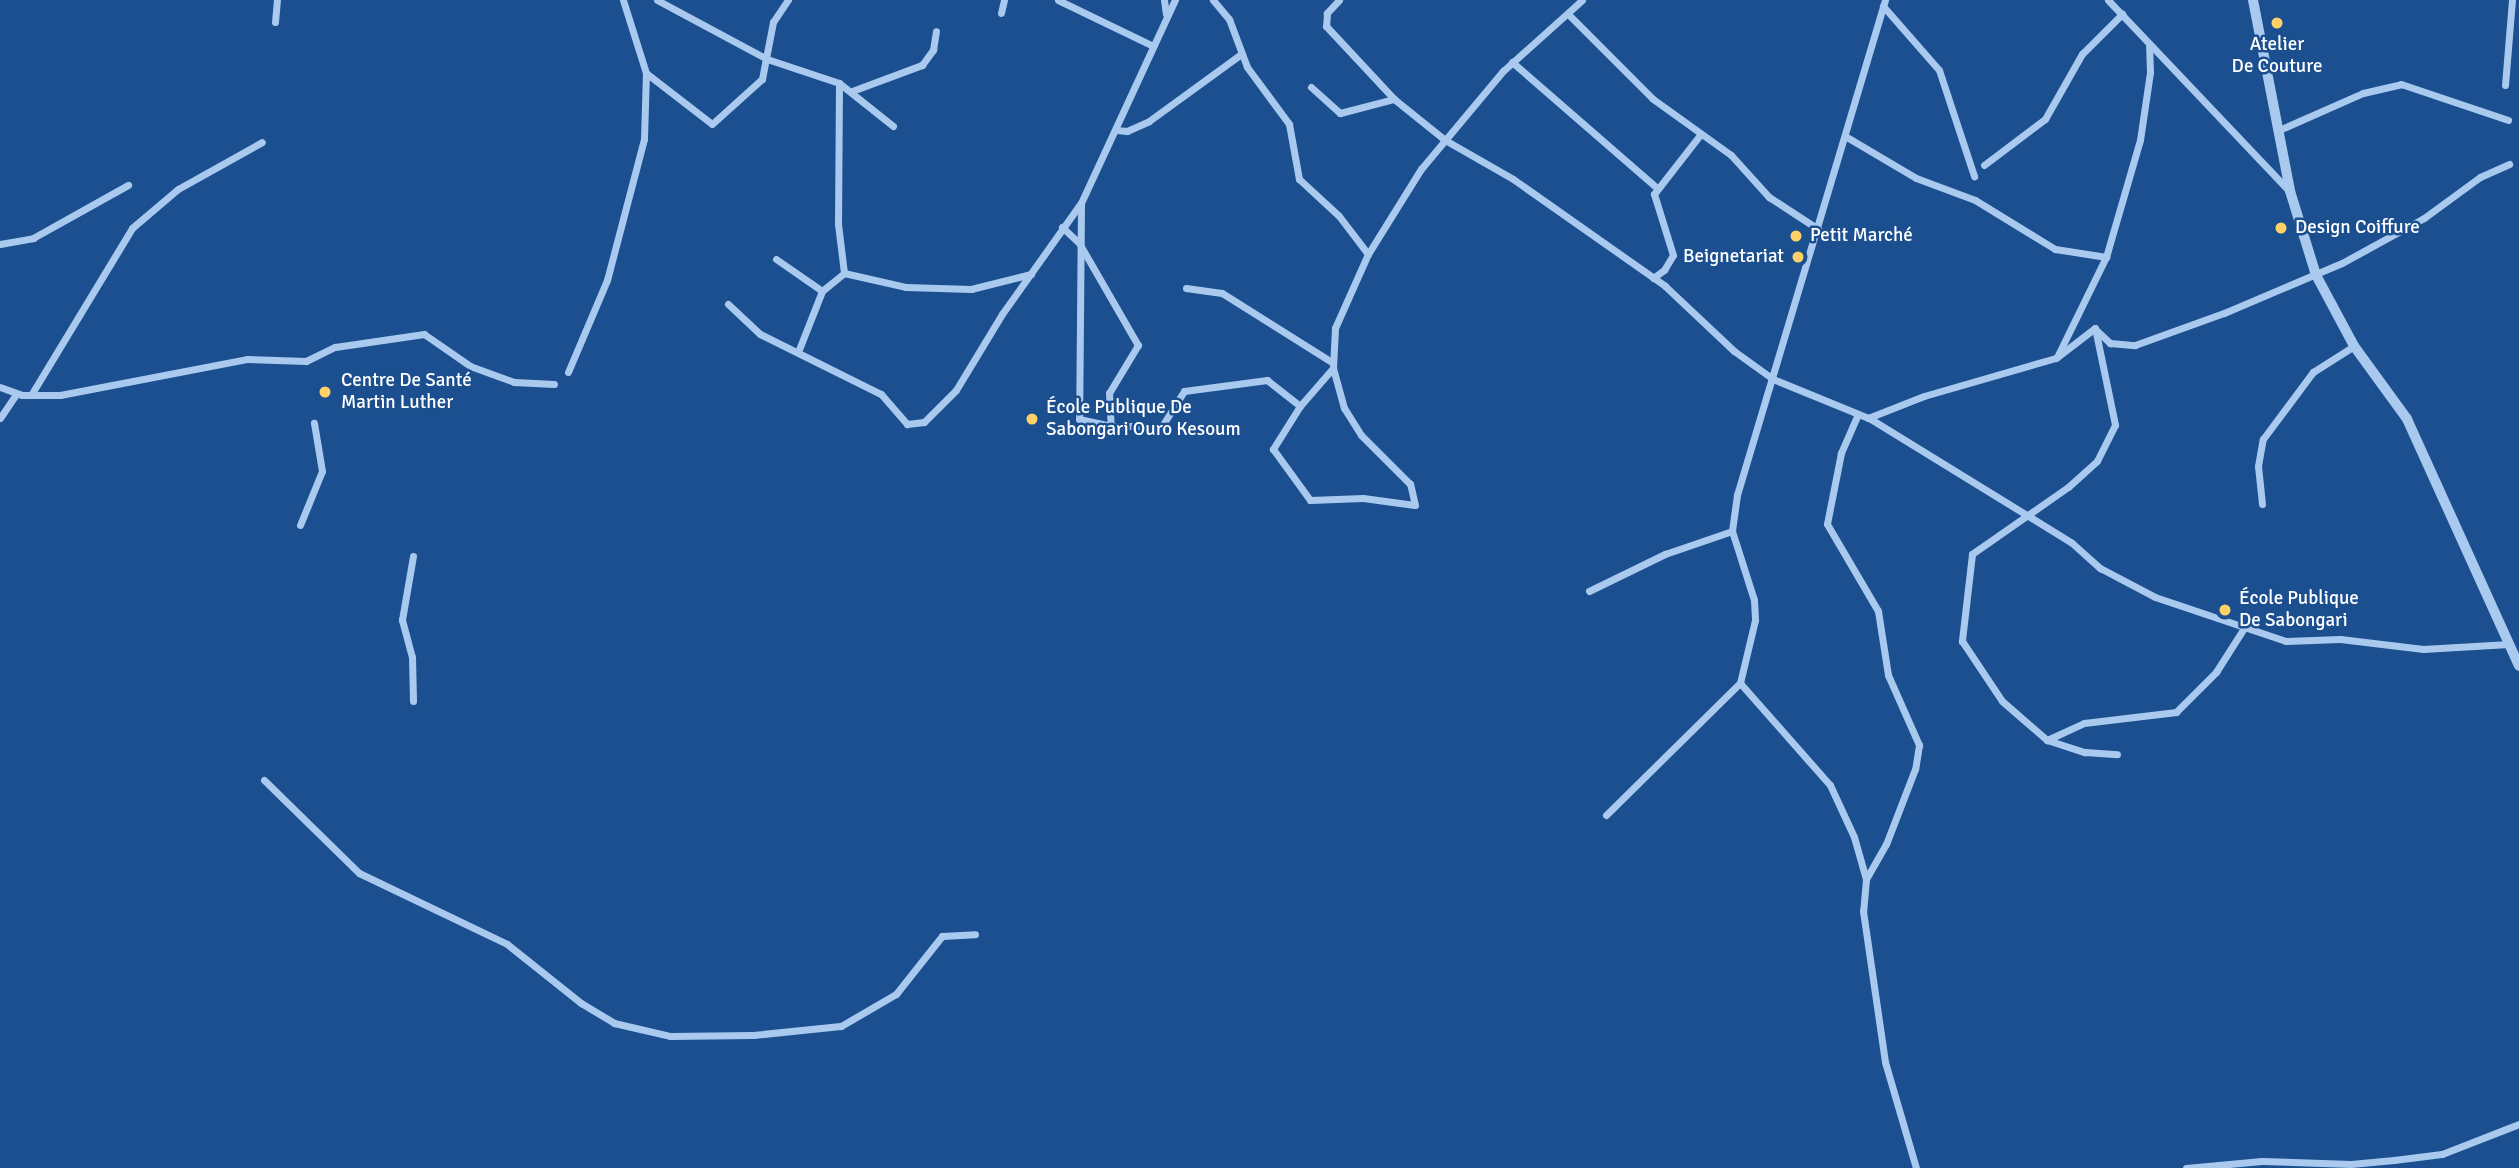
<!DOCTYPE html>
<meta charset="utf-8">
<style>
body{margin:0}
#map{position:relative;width:2519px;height:1168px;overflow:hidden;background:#1b4f8f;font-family:Signika,sans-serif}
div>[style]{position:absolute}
.minor>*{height:7px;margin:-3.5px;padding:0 3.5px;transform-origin:3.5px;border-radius:3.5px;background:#a9c9ee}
.tertiary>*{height:10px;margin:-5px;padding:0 5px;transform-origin:5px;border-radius:5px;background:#a9c9ee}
.dots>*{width:19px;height:19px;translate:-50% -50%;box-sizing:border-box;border:4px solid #1b4f8f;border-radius:50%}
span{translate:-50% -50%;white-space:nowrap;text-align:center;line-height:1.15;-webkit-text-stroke:5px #1b4f8f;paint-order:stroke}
.poi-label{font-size:19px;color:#fff}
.left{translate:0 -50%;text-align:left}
.right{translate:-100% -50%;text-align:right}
</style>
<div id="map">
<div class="minor">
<div style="left:657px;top:0;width:125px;rotate:28.2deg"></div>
<div style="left:767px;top:59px;width:76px;rotate:18.4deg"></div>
<div style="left:839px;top:83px;width:69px;rotate:38.5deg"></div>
<div style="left:1058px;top:0;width:106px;rotate:25.8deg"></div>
<div style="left:1164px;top:0;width:14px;rotate:82deg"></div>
<div style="left:1213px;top:0;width:25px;rotate:50deg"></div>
<div style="left:1229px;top:19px;width:51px;rotate:69.4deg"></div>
<div style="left:1247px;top:67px;width:71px;rotate:53.6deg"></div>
<div style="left:1289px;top:124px;width:56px;rotate:79.7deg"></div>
<div style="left:1299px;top:179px;width:54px;rotate:42.8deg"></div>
<div style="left:1339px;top:216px;width:48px;rotate:52.7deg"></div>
<div style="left:1339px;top:0;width:18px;rotate:133deg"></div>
<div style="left:1327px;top:13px;width:13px;rotate:94deg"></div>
<div style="left:1326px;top:26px;width:100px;rotate:47deg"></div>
<div style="left:1885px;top:0;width:517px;rotate:106.65deg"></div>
<div style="left:1737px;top:495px;width:36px;rotate:98deg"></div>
<div style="left:1732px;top:531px;width:72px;rotate:72.3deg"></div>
<div style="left:1754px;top:600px;width:20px;rotate:87deg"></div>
<div style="left:1755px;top:620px;width:65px;rotate:103.4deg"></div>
<div style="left:1740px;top:683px;width:136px;rotate:48.6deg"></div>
<div style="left:1830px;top:785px;width:57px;rotate:65.2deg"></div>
<div style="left:1854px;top:837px;width:44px;rotate:74.1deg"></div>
<div style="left:1866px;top:879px;width:32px;rotate:95deg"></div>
<div style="left:1863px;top:911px;width:153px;rotate:81.7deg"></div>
<div style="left:1885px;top:1062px;width:110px;rotate:73.7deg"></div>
<div style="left:2108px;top:0;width:263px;rotate:46.5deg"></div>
<div style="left:1883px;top:6px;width:85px;rotate:48.8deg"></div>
<div style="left:1939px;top:70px;width:112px;rotate:71.7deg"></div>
<div style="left:1001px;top:13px;width:13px;rotate:-77deg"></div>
<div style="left:1568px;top:14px;width:120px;rotate:45deg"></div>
<div style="left:1653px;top:99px;width:96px;rotate:35.7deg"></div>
<div style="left:1731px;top:155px;width:57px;rotate:47.9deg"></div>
<div style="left:1769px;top:197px;width:59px;rotate:33.1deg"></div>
<div style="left:275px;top:22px;width:22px;rotate:-85deg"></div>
<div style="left:1512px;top:62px;width:192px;rotate:41deg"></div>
<div style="left:646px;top:73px;width:83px;rotate:37.7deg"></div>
<div style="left:712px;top:124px;width:67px;rotate:-42deg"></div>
<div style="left:762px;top:79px;width:58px;rotate:-79.1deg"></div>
<div style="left:773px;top:22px;width:27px;rotate:-56deg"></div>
<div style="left:839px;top:83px;width:141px;rotate:90.4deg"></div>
<div style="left:838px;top:224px;width:49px;rotate:83deg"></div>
<div style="left:2505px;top:85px;width:85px;rotate:-85.3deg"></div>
<div style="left:1311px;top:87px;width:39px;rotate:42deg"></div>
<div style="left:1340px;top:113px;width:56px;rotate:-14.5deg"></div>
<div style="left:1394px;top:99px;width:65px;rotate:38.8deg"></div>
<div style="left:1445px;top:140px;width:78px;rotate:29.8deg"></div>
<div style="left:1513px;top:179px;width:186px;rotate:35.1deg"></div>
<div style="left:1665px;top:286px;width:95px;rotate:43.3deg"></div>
<div style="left:1734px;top:351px;width:48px;rotate:35.7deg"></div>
<div style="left:1773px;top:379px;width:103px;rotate:22.3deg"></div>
<div style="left:1868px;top:418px;width:60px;rotate:-21.4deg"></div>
<div style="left:1924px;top:396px;width:137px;rotate:-16.1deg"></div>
<div style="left:2056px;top:358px;width:49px;rotate:-37.6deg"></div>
<div style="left:852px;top:91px;width:75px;rotate:-20.4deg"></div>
<div style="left:922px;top:65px;width:19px;rotate:-54deg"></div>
<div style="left:933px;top:50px;width:19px;rotate:-81deg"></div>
<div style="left:1116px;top:130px;width:11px;rotate:5deg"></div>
<div style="left:1127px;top:131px;width:24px;rotate:-24deg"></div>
<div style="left:1149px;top:121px;width:112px;rotate:-36deg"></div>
<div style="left:2279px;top:130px;width:92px;rotate:-23.8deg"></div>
<div style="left:2363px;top:93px;width:39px;rotate:-13deg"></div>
<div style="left:2401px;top:84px;width:113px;rotate:18.6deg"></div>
<div style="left:1845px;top:136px;width:82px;rotate:30.6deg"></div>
<div style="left:1916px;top:178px;width:63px;rotate:20.4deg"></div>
<div style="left:1975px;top:200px;width:94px;rotate:31.5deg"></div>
<div style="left:2055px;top:249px;width:52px;rotate:8.9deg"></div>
<div style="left:1984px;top:165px;width:76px;rotate:-37deg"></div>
<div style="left:2045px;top:119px;width:75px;rotate:-60.4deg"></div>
<div style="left:2082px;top:54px;width:57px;rotate:-45deg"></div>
<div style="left:1081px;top:205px;width:214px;rotate:90.5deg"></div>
<div style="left:1079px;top:419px;width:33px;rotate:12deg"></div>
<div style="left:1111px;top:426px;width:51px"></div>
<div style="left:1162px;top:426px;width:41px;rotate:-57.8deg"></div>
<div style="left:1184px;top:391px;width:84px;rotate:-7.5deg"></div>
<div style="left:1267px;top:380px;width:42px;rotate:38.2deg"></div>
<div style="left:1062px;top:227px;width:23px;rotate:43deg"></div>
<div style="left:1079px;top:243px;width:118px;rotate:60deg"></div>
<div style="left:1138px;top:345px;width:56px;rotate:121.1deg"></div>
<div style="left:1109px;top:393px;width:33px;rotate:87deg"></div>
<div style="left:0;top:244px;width:34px;rotate:-10deg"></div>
<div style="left:33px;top:238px;width:109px;rotate:-29.2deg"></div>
<div style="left:776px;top:259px;width:56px;rotate:34.8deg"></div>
<div style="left:1653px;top:278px;width:14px;rotate:-36deg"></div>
<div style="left:1664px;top:270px;width:17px;rotate:-59deg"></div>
<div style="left:1673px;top:255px;width:64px;rotate:-107.3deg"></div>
<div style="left:1654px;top:194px;width:75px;rotate:-52.1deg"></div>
<div style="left:1186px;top:288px;width:36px;rotate:8deg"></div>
<div style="left:1222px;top:293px;width:131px;rotate:32.2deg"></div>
<div style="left:728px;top:304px;width:44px;rotate:43.2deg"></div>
<div style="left:760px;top:334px;width:135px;rotate:26.4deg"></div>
<div style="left:881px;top:394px;width:40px;rotate:49deg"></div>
<div style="left:907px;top:424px;width:17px;rotate:-7deg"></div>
<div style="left:924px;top:422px;width:45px;rotate:-45deg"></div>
<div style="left:956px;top:390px;width:89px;rotate:-58.8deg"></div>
<div style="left:1002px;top:314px;width:136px;rotate:-54.6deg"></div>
<div style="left:1081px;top:203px;width:224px;rotate:-65.2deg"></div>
<div style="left:2095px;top:328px;width:99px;rotate:78.3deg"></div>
<div style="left:2115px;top:425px;width:40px;rotate:116.6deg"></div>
<div style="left:2097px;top:461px;width:39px;rotate:138deg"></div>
<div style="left:2068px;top:487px;width:117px;rotate:145.1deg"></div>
<div style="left:1972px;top:554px;width:88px;rotate:96.6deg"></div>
<div style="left:1962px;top:641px;width:72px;rotate:56.3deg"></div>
<div style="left:2002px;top:701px;width:60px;rotate:40.9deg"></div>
<div style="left:2047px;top:740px;width:40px;rotate:18deg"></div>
<div style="left:2085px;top:752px;width:32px;rotate:4deg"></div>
<div style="left:2095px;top:329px;width:21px;rotate:43deg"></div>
<div style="left:2110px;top:343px;width:25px;rotate:5deg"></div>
<div style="left:2135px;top:345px;width:95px;rotate:-19.8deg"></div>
<div style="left:2224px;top:313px;width:128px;rotate:-23deg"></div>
<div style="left:2342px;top:263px;width:94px;rotate:-28.8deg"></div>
<div style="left:2424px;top:218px;width:69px;rotate:-36.2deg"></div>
<div style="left:2480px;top:177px;width:32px;rotate:-24deg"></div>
<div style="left:798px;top:352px;width:66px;rotate:-68.5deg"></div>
<div style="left:822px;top:291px;width:28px;rotate:-39deg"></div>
<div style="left:844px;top:273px;width:64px;rotate:12.7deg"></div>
<div style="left:906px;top:287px;width:65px;rotate:1.8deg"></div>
<div style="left:971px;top:289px;width:62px;rotate:-14deg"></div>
<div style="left:2057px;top:357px;width:111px;rotate:-63.9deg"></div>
<div style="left:2106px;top:257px;width:122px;rotate:-73.8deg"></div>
<div style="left:2140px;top:140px;width:69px;rotate:-81.6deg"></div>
<div style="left:2150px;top:72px;width:26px;rotate:-92deg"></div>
<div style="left:1333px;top:368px;width:50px;rotate:131deg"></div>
<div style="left:1300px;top:406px;width:51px;rotate:122.1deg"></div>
<div style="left:1273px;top:449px;width:63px;rotate:54deg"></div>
<div style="left:1310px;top:500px;width:53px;rotate:-2.2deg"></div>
<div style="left:1363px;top:498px;width:52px;rotate:7.7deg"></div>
<div style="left:1415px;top:505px;width:22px;rotate:-103deg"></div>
<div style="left:1410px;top:484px;width:69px;rotate:-135deg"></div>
<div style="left:1361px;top:435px;width:32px;rotate:-122deg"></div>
<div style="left:1344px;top:408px;width:41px;rotate:-105.4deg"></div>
<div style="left:1333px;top:368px;width:40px;rotate:-87.1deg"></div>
<div style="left:1335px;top:328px;width:81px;rotate:-66deg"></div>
<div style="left:1368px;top:254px;width:100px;rotate:-58.1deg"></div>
<div style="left:1421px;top:169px;width:128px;rotate:-50.1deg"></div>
<div style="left:1503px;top:71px;width:106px;rotate:-41.9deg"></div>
<div style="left:568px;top:372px;width:100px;rotate:-67deg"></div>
<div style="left:607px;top:280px;width:146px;rotate:-75.3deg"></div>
<div style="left:644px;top:139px;width:66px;rotate:-88.3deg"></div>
<div style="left:646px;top:73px;width:77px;rotate:-107.5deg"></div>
<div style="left:0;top:387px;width:23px;rotate:20deg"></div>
<div style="left:22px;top:395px;width:38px"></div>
<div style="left:60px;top:395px;width:190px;rotate:-10.9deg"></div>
<div style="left:247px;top:359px;width:59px;rotate:1.9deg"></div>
<div style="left:306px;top:361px;width:32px;rotate:-26deg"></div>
<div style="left:335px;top:347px;width:90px;rotate:-8.3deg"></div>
<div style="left:424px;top:334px;width:56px;rotate:34.8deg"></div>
<div style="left:470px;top:366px;width:47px;rotate:20deg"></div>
<div style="left:514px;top:382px;width:40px;rotate:2.9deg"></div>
<div style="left:31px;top:395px;width:195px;rotate:-58.8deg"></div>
<div style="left:132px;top:228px;width:60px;rotate:-40.3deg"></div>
<div style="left:178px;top:189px;width:96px;rotate:-29.2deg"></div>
<div style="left:1858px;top:414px;width:43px;rotate:113.6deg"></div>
<div style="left:1841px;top:453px;width:72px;rotate:101.2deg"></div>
<div style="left:1827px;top:524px;width:101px;rotate:59.6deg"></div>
<div style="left:1878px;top:611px;width:65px;rotate:81.1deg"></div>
<div style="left:1888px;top:675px;width:77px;rotate:66.1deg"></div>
<div style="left:1919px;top:745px;width:24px;rotate:99deg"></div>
<div style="left:1915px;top:769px;width:80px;rotate:111.1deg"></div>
<div style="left:1886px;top:844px;width:40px;rotate:119.7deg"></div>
<div style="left:0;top:418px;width:29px;rotate:-56deg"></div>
<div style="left:1869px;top:418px;width:238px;rotate:31.6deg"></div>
<div style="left:2072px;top:543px;width:38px;rotate:42deg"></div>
<div style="left:2100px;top:568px;width:62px;rotate:27.8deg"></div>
<div style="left:2155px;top:597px;width:138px;rotate:18.6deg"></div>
<div style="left:2286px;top:641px;width:54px;rotate:-2.1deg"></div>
<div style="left:2340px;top:639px;width:84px;rotate:6.9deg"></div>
<div style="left:2423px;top:649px;width:86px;rotate:-3.3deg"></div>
<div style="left:2262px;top:504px;width:38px;rotate:-96deg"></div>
<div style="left:2258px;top:466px;width:27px;rotate:-80deg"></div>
<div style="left:2263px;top:439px;width:84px;rotate:-53.3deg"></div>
<div style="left:2313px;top:372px;width:49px;rotate:-32.4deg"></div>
<div style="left:300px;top:525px;width:58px;rotate:-67.8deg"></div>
<div style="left:322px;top:471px;width:49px;rotate:-99.5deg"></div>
<div style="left:413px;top:556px;width:65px;rotate:99.8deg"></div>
<div style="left:402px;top:620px;width:38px;rotate:75deg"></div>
<div style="left:412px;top:657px;width:44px;rotate:88.7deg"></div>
<div style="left:1589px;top:591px;width:85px;rotate:-26deg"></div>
<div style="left:1665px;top:554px;width:71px;rotate:-18.9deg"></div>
<div style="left:2047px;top:740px;width:41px;rotate:-24.7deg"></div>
<div style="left:2084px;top:723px;width:93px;rotate:-6.8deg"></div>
<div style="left:2176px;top:712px;width:57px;rotate:-45deg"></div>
<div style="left:2216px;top:672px;width:52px;rotate:-57.5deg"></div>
<div style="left:264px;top:780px;width:133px;rotate:44.4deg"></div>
<div style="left:359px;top:873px;width:164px;rotate:25.6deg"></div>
<div style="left:507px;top:944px;width:95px;rotate:38.6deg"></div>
<div style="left:581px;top:1003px;width:39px;rotate:31deg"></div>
<div style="left:614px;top:1023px;width:57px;rotate:13.1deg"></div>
<div style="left:670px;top:1036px;width:83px;rotate:-0.7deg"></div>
<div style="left:753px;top:1035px;width:88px;rotate:-5.8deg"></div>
<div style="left:841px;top:1026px;width:64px;rotate:-30.2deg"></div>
<div style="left:896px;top:994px;width:74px;rotate:-51.6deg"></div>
<div style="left:942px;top:936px;width:33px;rotate:-3deg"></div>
<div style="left:1606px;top:815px;width:188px;rotate:-44.6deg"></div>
<div style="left:2186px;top:1168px;width:76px;rotate:-5.3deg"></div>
<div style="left:2262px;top:1161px;width:89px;rotate:1.9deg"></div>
<div style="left:2351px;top:1164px;width:43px;rotate:-5.3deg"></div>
<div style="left:2394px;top:1160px;width:48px;rotate:-7.1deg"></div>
<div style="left:2442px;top:1154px;width:83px;rotate:-21.3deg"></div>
</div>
<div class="tertiary">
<div style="left:2253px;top:0;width:195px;rotate:79deg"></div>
<div style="left:2290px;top:191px;width:88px;rotate:72.8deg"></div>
<div style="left:2316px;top:275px;width:81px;rotate:61.8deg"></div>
<div style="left:2354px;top:346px;width:90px;rotate:54deg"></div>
<div style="left:2407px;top:419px;width:271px;rotate:65.6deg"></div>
</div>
<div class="dots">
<div style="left:2277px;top:23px;background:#ffd166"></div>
<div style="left:2281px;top:228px;background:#ffd166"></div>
<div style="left:1796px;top:236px;background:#ffd166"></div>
<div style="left:1798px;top:257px;background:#ffd166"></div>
<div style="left:325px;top:392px;background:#ffd166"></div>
<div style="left:1032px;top:419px;background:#ffd166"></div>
<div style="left:2225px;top:610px;background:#ffd166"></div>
</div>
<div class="poi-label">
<span style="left:2277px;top:56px">Atelier<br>De Couture</span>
<span class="left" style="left:2295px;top:228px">Design Coiffure</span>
<span class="left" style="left:1810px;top:236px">Petit Marché</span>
<span class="right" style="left:1784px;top:257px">Beignetariat</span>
<span class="left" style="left:341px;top:392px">Centre De Santé<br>Martin Luther</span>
<span class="left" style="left:1046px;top:419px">École Publique De<br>Sabongari Ouro Kesoum</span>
<span class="left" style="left:2239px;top:610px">École Publique<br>De Sabongari</span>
</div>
</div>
